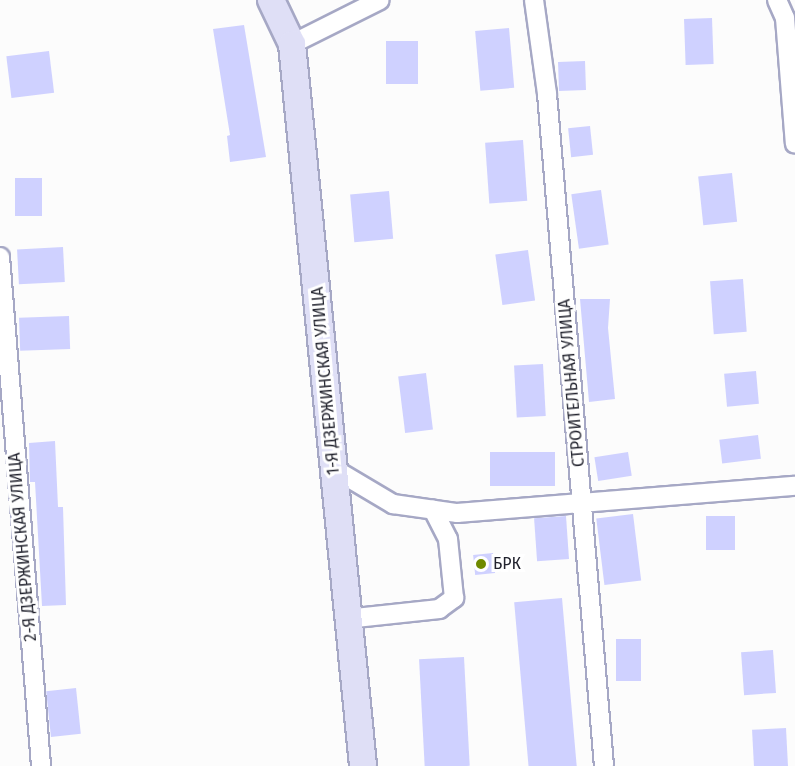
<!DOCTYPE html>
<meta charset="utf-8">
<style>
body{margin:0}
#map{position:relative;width:795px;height:766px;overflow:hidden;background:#fcfcfc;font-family:"Fira Sans",sans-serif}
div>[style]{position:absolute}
.building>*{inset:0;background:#cfd1ff;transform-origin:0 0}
.roads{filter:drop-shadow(2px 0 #a6a8c5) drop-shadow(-2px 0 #a6a8c5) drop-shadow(0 2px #a6a8c5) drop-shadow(0 -2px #a6a8c5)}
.street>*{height:18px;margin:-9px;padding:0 9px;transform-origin:9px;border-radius:9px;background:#fff}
.secondary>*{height:26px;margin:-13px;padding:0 13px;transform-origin:13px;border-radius:13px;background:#dfdff6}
.dots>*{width:16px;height:16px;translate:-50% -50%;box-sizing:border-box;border:3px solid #fff;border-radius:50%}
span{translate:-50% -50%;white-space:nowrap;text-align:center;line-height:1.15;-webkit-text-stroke:6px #fff;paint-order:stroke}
.street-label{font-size:16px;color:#22232e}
.poi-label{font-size:16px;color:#22232e}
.left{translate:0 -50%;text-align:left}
</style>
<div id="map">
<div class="building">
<div style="left:712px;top:18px;width:46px;height:28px;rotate:88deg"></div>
<div style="clip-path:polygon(244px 25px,266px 157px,230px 162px,227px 136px,230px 135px,213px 29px)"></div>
<div style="left:509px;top:28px;width:60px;height:34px;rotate:85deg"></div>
<div style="left:386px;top:41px;width:32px;height:43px"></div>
<div style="left:49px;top:51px;width:42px;height:43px;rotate:83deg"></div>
<div style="left:585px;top:61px;width:29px;height:27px;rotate:88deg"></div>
<div style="left:590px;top:126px;width:29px;height:22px;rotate:84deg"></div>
<div style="left:523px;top:140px;width:61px;height:38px;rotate:86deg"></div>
<div style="left:732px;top:173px;width:49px;height:34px;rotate:84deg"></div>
<div style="left:15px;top:178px;width:27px;height:38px"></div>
<div style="left:601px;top:190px;width:55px;height:30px;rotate:82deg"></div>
<div style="left:389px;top:191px;width:48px;height:39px;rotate:85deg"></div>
<div style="left:63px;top:247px;width:35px;height:46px;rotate:87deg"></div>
<div style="left:528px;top:250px;width:51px;height:33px;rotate:82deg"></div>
<div style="left:743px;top:279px;width:53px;height:33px;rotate:86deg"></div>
<div style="clip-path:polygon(580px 299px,610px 299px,608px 328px,615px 399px,589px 402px)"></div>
<div style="left:69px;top:316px;width:33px;height:50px;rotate:88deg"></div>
<div style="left:543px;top:364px;width:52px;height:29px;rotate:87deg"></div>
<div style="left:756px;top:371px;width:33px;height:32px;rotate:85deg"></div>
<div style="left:426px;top:373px;width:57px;height:28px;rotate:83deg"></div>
<div style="left:758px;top:435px;width:24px;height:39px;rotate:83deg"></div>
<div style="clip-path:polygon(55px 441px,58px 507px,63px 507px,66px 605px,42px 606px,35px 482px,30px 482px,29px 443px)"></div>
<div style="left:490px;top:452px;width:65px;height:34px"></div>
<div style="left:628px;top:452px;width:24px;height:34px;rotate:81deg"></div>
<div style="left:633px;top:514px;width:67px;height:37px;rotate:83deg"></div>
<div style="left:566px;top:516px;width:43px;height:32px;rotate:86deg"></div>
<div style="left:706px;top:516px;width:29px;height:34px"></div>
<div style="left:493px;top:553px;width:20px;height:20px;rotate:84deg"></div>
<div style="left:562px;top:598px;width:169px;height:48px;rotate:85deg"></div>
<div style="left:616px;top:639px;width:25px;height:42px"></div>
<div style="left:773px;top:650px;width:43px;height:32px;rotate:86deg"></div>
<div style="left:464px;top:657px;width:109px;height:45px;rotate:87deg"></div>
<div style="left:76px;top:688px;width:46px;height:30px;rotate:84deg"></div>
<div style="left:786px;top:728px;width:38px;height:34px;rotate:87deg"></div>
</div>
<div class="roads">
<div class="street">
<div style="left:534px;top:0;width:95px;rotate:82.1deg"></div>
<div style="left:547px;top:94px;width:674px;rotate:85.15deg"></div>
<div style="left:777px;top:0;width:20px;rotate:66deg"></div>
<div style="left:785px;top:18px;width:126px;rotate:85.5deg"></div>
<div style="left:292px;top:44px;width:98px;rotate:-26.6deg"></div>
<div style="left:0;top:257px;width:511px;rotate:85.39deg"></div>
<div style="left:334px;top:469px;width:69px;rotate:30.7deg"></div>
<div style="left:393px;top:504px;width:65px;rotate:8deg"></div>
<div style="left:457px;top:513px;width:339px;rotate:-4.6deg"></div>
<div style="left:346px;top:619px;width:94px;rotate:-6.1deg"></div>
<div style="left:439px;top:609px;width:19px;rotate:-36deg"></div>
<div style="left:454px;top:598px;width:59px;rotate:-95.8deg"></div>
<div style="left:448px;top:539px;width:33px;rotate:-117deg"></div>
</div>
<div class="secondary">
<div style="left:271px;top:0;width:49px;rotate:64.5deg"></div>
<div style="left:292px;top:44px;width:725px;rotate:84.38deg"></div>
</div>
</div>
<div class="dots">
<div style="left:481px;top:564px;background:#6f8a00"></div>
</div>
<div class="street-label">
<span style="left:326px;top:381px;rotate:-95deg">1-Я ДЗЕРЖИНСКАЯ УЛИЦА</span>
<span style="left:572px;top:383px;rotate:-95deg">СТРОИТЕЛЬНАЯ УЛИЦА</span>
<span style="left:23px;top:547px;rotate:-95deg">2-Я ДЗЕРЖИНСКАЯ УЛИЦА</span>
</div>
<div class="poi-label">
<span class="left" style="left:493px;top:564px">БРК</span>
</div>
</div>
